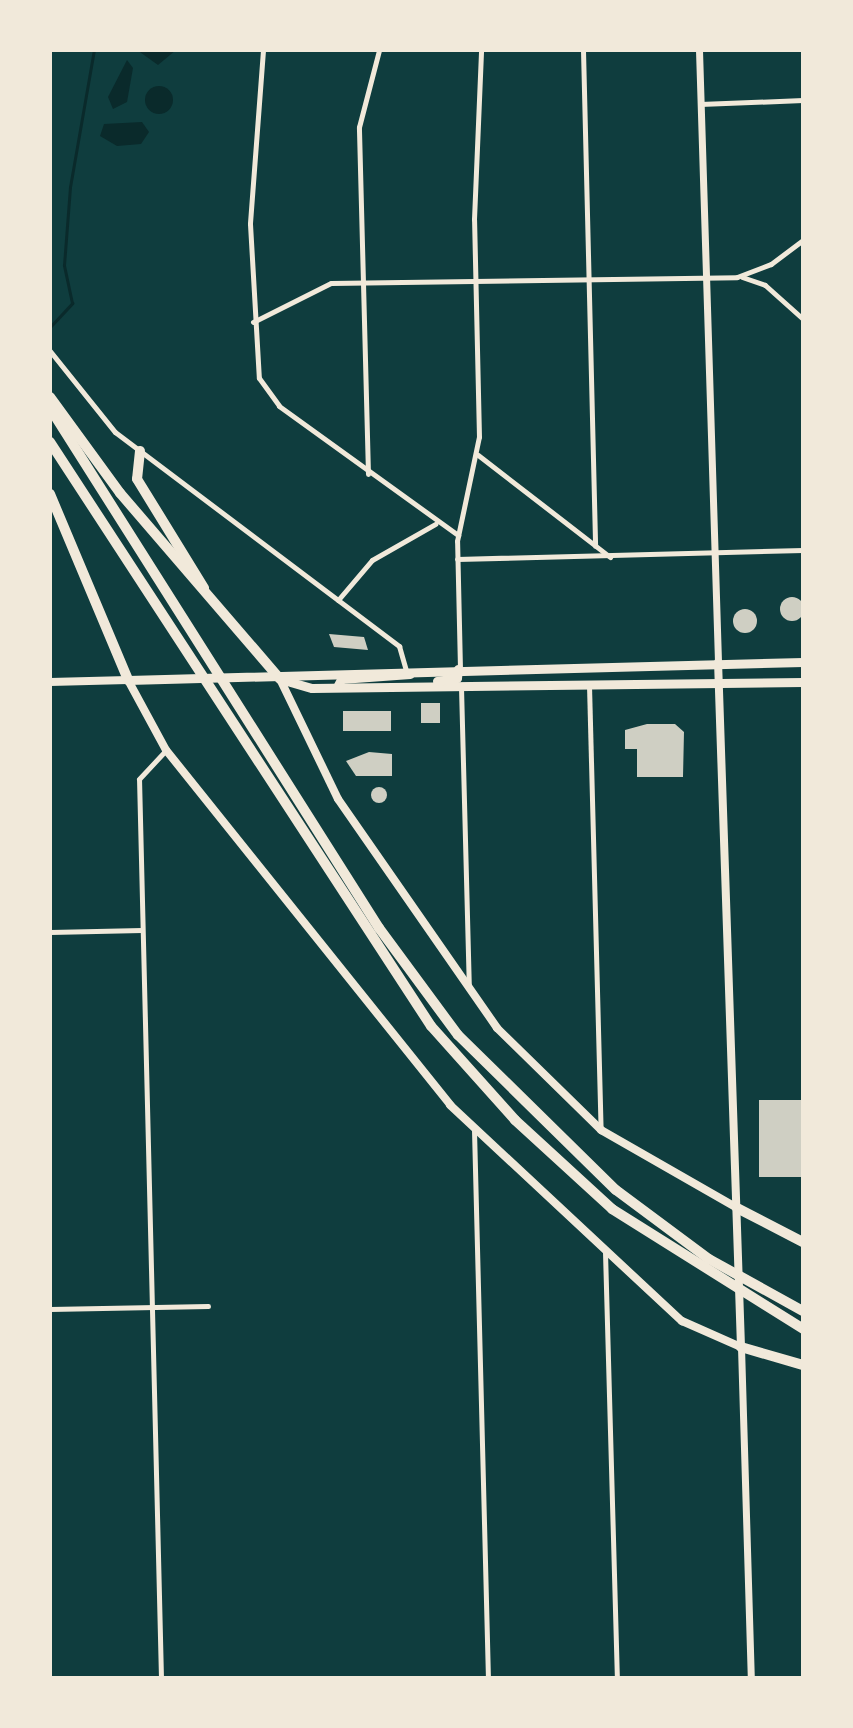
<!DOCTYPE html>
<style>
body{margin:0}
#map{position:relative;width:853px;height:1728px;overflow:hidden;background:#0f3d3e;font-family:Montserrat,sans-serif}
div>[style]{position:absolute}
.water>*{inset:0;background:#0a2a2b}
.round{border-radius:50%}
.stream>*{height:3px;margin:-1.5px;padding:0 1.5px;transform-origin:1.5px;border-radius:1.5px;background:#0a2a2b}
.building>*{inset:0;background:#cfcfc3;transform-origin:0 0}
.minor>*{height:5px;margin:-2.5px;padding:0 2.5px;transform-origin:2.5px;border-radius:2.5px;background:#f1e9da}
.tertiary>*{height:7px;margin:-3.5px;padding:0 3.5px;transform-origin:3.5px;border-radius:3.5px;background:#f1e9da}
.secondary>*{height:7px;margin:-3.5px;padding:0 3.5px;transform-origin:3.5px;border-radius:3.5px;background:#f1e9da}
.primary>*{height:8px;margin:-4px;padding:0 4px;transform-origin:4px;border-radius:4px;background:#f1e9da}
.trunk>*{height:9px;margin:-4.5px;padding:0 4.5px;transform-origin:4.5px;border-radius:4.5px;background:#f1e9da}
.motorway>*{height:10px;margin:-5px;padding:0 5px;transform-origin:5px;border-radius:5px;background:#f1e9da}
span{translate:-50% -50%;white-space:nowrap;text-align:center;line-height:1.15;-webkit-text-stroke:6px #f1e9da;paint-order:stroke}
.frame{position:absolute;inset:0;border:52px solid #f1e9da;pointer-events:none}
</style>
<div id="map">
<div class="water">
<div style="clip-path:polygon(137px 50px,176px 50px,158px 65px)"></div>
<div style="clip-path:polygon(127px 60px,133px 68px,127px 102px,113px 109px,108px 97px)"></div>
<div class="round" style="left:145px;top:86px;width:28px;height:28px"></div>
<div style="clip-path:polygon(142px 122px,149px 132px,141px 144px,117px 146px,100px 136px,104px 124px)"></div>
</div>
<div class="stream">
<div style="left:50px;top:327px;width:33px;rotate:-47deg"></div>
<div style="left:72px;top:303px;width:39px;rotate:-102deg"></div>
<div style="left:64px;top:265px;width:78px;rotate:-85.6deg"></div>
<div style="left:70px;top:187px;width:139px;rotate:-80.1deg"></div>
</div>
<div class="building">
<div class="round" style="left:780px;top:597px;width:24px;height:24px"></div>
<div class="round" style="left:733px;top:609px;width:24px;height:24px"></div>
<div style="clip-path:polygon(329px 634px,364px 637px,368px 650px,334px 647px)"></div>
<div style="left:421px;top:703px;width:19px;height:20px"></div>
<div style="left:343px;top:711px;width:48px;height:20px"></div>
<div style="clip-path:polygon(647px 724px,675px 724px,684px 732px,683px 777px,637px 777px,637px 749px,625px 749px,625px 730px)"></div>
<div style="clip-path:polygon(369px 752px,392px 754px,392px 776px,356px 776px,346px 761px)"></div>
<div class="round" style="left:371px;top:787px;width:16px;height:16px"></div>
<div style="left:803px;top:1100px;width:77px;height:44px;rotate:90deg"></div>
</div>
<div class="minor">
<div style="left:263px;top:50px;width:174px;rotate:94.3deg"></div>
<div style="left:250px;top:224px;width:154px;rotate:86.7deg"></div>
<div style="left:259px;top:378px;width:34px;rotate:54deg"></div>
<div style="left:279px;top:406px;width:221px;rotate:35.8deg"></div>
<div style="left:583px;top:50px;width:496px;rotate:88.6deg"></div>
<div style="left:700px;top:104px;width:103px;rotate:-2.2deg"></div>
<div style="left:742px;top:277px;width:24px;rotate:19deg"></div>
<div style="left:765px;top:285px;width:51px;rotate:41.8deg"></div>
<div style="left:253px;top:322px;width:87px;rotate:-26.6deg"></div>
<div style="left:331px;top:283px;width:406px;rotate:-0.8deg"></div>
<div style="left:737px;top:277px;width:36px;rotate:-21deg"></div>
<div style="left:771px;top:264px;width:40px;rotate:-37deg"></div>
<div style="left:50px;top:351px;width:104px;rotate:51.3deg"></div>
<div style="left:115px;top:432px;width:356px;rotate:37deg"></div>
<div style="left:399px;top:646px;width:26px;rotate:74deg"></div>
<div style="left:478px;top:455px;width:167px;rotate:37.7deg"></div>
<div style="left:368px;top:474px;width:347px;rotate:-91.5deg"></div>
<div style="left:359px;top:127px;width:80px;rotate:-75.4deg"></div>
<div style="left:457px;top:559px;width:346px;rotate:-1.5deg"></div>
<div style="left:338px;top:600px;width:52px;rotate:-49.6deg"></div>
<div style="left:372px;top:560px;width:73px;rotate:-29.7deg"></div>
<div style="left:460px;top:669px;width:128px;rotate:-91.3deg"></div>
<div style="left:457px;top:541px;width:106px;rotate:-78.1deg"></div>
<div style="left:479px;top:437px;width:218px;rotate:-91.3deg"></div>
<div style="left:474px;top:219px;width:169px;rotate:-87.6deg"></div>
<div style="left:589px;top:685px;width:445px;rotate:88.5deg"></div>
<div style="left:461px;top:687px;width:298px;rotate:88.5deg"></div>
<div style="left:50px;top:932px;width:92px;rotate:-1.2deg"></div>
<div style="left:474px;top:1130px;width:548px;rotate:88.54deg"></div>
<div style="left:605px;top:1252px;width:426px;rotate:88.4deg"></div>
<div style="left:50px;top:1309px;width:158px;rotate:-1.1deg"></div>
<div style="left:161px;top:1678px;width:899px;rotate:-91.4deg"></div>
<div style="left:139px;top:779px;width:40px;rotate:-47deg"></div>
</div>
<div class="tertiary">
<div style="left:741px;top:1347px;width:331px;rotate:88.3deg"></div>
</div>
<div class="secondary">
<div style="left:699px;top:50px;width:612px;rotate:88.22deg"></div>
</div>
<div class="primary">
<div style="left:280px;top:679px;width:133px;rotate:64.2deg"></div>
<div style="left:338px;top:799px;width:279px;rotate:55.2deg"></div>
<div style="left:497px;top:1028px;width:146px;rotate:44.4deg"></div>
<div style="left:601px;top:1130px;width:157px;rotate:29.8deg"></div>
<div style="left:50px;top:682px;width:78px;rotate:-1.5deg"></div>
<div style="left:128px;top:680px;width:80px;rotate:61.5deg"></div>
<div style="left:166px;top:750px;width:455px;rotate:51.3deg"></div>
<div style="left:450px;top:1105px;width:317px;rotate:43deg"></div>
<div style="left:682px;top:1321px;width:64px;rotate:23.8deg"></div>
<div style="left:741px;top:1347px;width:685px;rotate:-91.92deg"></div>
</div>
<div class="trunk">
<div style="left:280px;top:679px;width:33px;rotate:16deg"></div>
<div style="left:312px;top:688px;width:491px;rotate:-0.7deg"></div>
<div style="left:128px;top:680px;width:675px;rotate:-1.53deg"></div>
<div style="left:437px;top:681px;width:20px;rotate:-9deg"></div>
<div style="left:457px;top:678px;width:9px;rotate:-84deg"></div>
<div style="left:337px;top:687px;width:9px;rotate:-63deg"></div>
<div style="left:341px;top:679px;width:69px;rotate:-4.1deg"></div>
</div>
<div class="motorway">
<div style="left:50px;top:397px;width:119px;rotate:53.9deg"></div>
<div style="left:120px;top:493px;width:245px;rotate:49.3deg"></div>
<div style="left:50px;top:408px;width:615px;rotate:57.68deg"></div>
<div style="left:379px;top:928px;width:133px;rotate:53.6deg"></div>
<div style="left:458px;top:1035px;width:221px;rotate:44.5deg"></div>
<div style="left:616px;top:1190px;width:116px;rotate:36.6deg"></div>
<div style="left:709px;top:1259px;width:107px;rotate:29deg"></div>
<div style="left:50px;top:442px;width:697px;rotate:56.88deg"></div>
<div style="left:431px;top:1026px;width:126px;rotate:48.2deg"></div>
<div style="left:515px;top:1120px;width:132px;rotate:42.5deg"></div>
<div style="left:612px;top:1209px;width:226px;rotate:32.1deg"></div>
<div style="left:140px;top:451px;width:28px;rotate:96deg"></div>
<div style="left:137px;top:479px;width:128px;rotate:58.4deg"></div>
<div style="left:50px;top:494px;width:202px;rotate:67.2deg"></div>
<div style="left:737px;top:1208px;width:74px;rotate:27.3deg"></div>
<div style="left:741px;top:1347px;width:65px;rotate:16.2deg"></div>
</div>
<div class="frame"></div>
</div>
